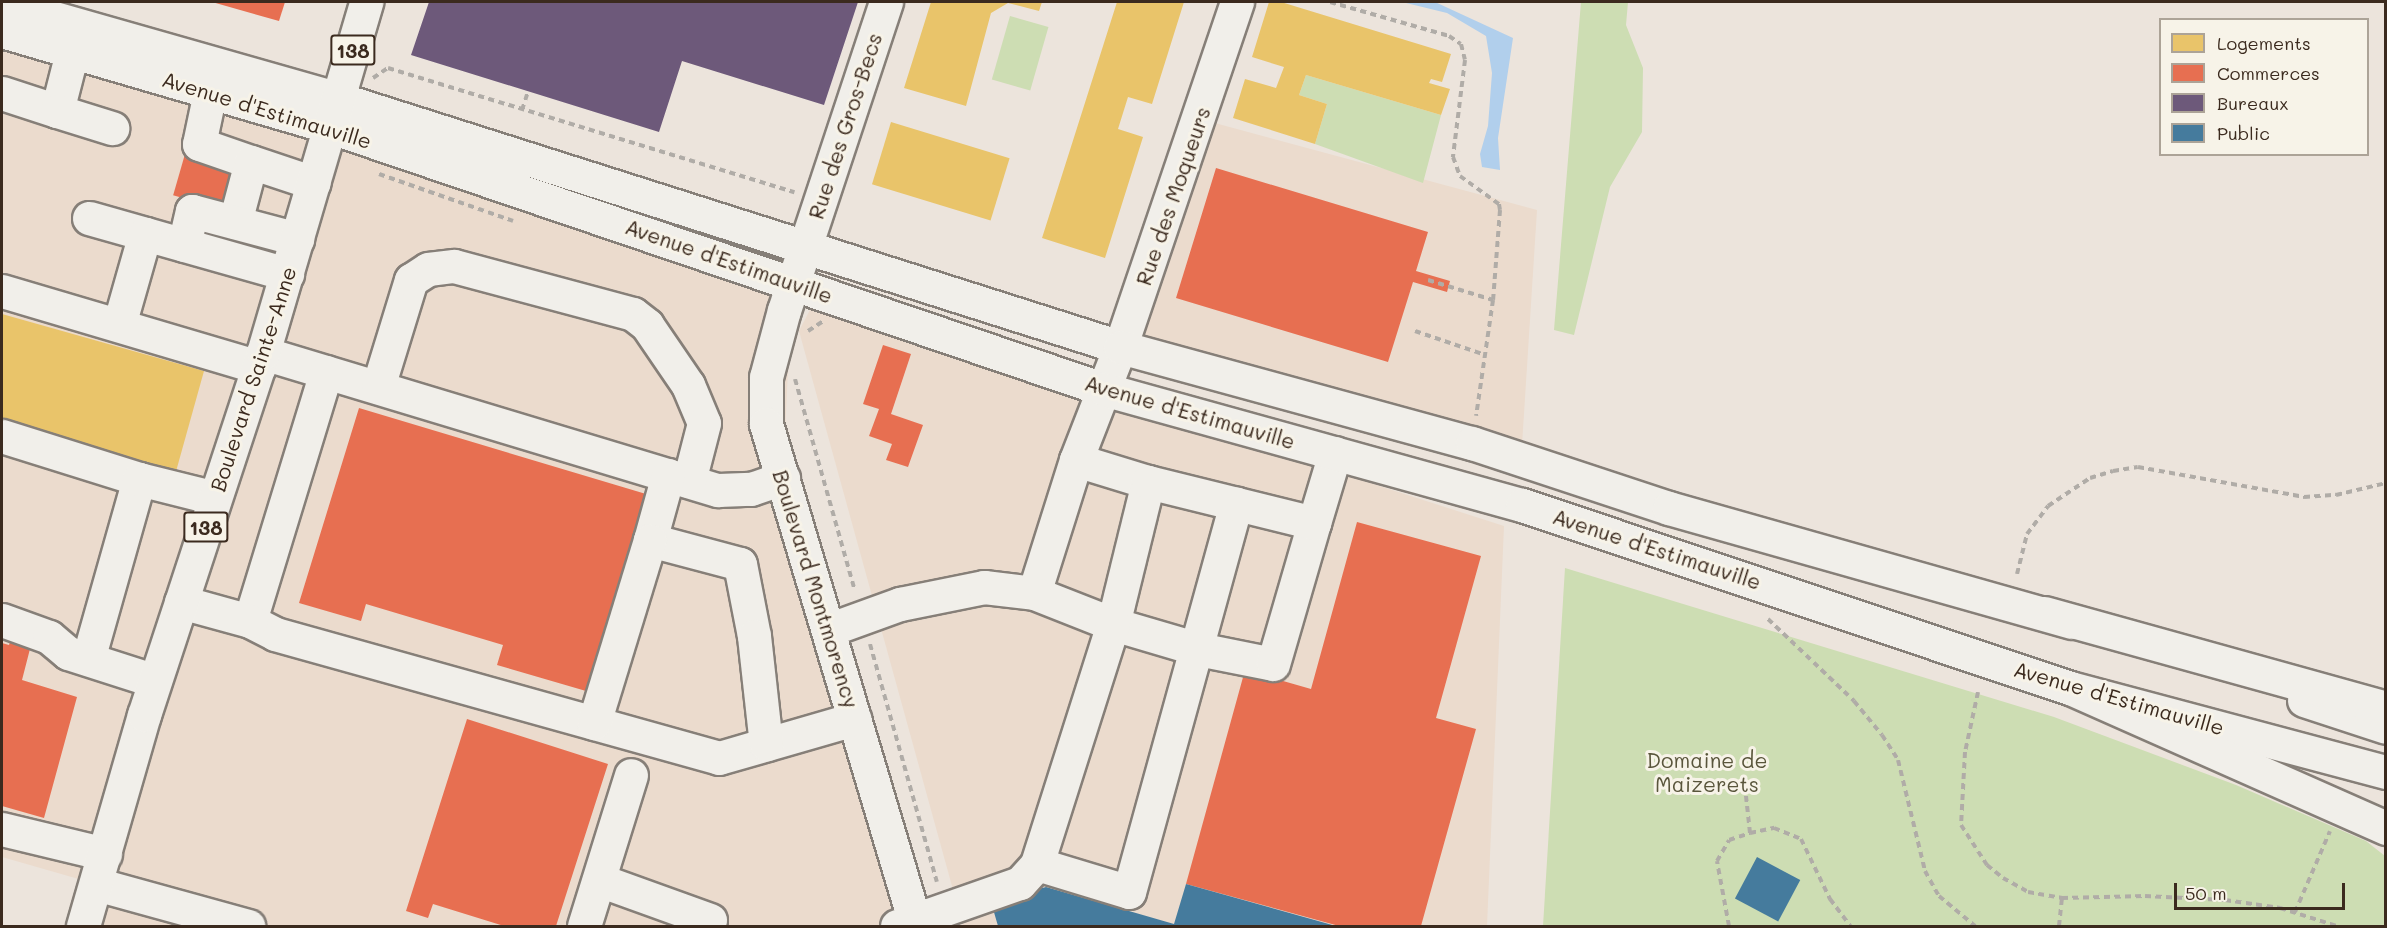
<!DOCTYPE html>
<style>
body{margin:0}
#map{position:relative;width:2387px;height:928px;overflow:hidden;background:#ece4dc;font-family:Mali,sans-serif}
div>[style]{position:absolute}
.built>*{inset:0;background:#ebdbcd}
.green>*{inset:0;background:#cdddb3;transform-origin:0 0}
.water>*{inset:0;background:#b1cfec}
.homes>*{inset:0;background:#e9c46a;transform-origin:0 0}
.shops>*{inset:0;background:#e76f51;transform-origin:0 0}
.offices>*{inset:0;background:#6d597a}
.public>*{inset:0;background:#457b9d;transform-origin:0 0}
.path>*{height:4px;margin-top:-2px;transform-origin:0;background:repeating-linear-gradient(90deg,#b0aca7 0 6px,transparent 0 10.5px)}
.roads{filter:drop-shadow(2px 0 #867f78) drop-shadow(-2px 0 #867f78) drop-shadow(0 2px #867f78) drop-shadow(0 -2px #867f78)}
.minor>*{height:33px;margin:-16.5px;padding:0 16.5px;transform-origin:16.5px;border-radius:16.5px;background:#f1efea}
.major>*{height:33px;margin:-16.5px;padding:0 16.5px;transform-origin:16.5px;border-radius:16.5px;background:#f1efea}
.highway>*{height:33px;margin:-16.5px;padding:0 16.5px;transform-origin:16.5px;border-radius:16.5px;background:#f1efea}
span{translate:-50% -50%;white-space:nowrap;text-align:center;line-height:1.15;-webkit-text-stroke:6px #f7f3e8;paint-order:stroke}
.shield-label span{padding:2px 4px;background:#f7f3e8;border:2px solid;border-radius:4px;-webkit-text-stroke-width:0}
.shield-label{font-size:20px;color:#3b2a1e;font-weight:700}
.street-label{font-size:21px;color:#3b2a1e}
.park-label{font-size:21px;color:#59553b}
.frame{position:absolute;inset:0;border:3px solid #3b2a1e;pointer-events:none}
.legend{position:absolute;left:2159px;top:18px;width:210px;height:138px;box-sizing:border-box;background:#f7f3e8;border:2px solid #aca397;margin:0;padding:8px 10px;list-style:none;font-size:18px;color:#3b2a1e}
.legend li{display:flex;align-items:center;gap:12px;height:30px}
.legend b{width:30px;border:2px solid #aca397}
.scale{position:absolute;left:2174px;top:883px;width:171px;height:27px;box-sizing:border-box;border:3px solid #3b2a1e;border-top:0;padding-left:8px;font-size:18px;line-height:21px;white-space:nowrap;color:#3b2a1e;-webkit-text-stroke:4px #f7f3e8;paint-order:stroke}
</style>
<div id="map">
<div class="built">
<div style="clip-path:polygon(2px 2px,804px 250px,792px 282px,783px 478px,916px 926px,83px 926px,96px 884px,2px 857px)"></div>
<div style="clip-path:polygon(1200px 119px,1537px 210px,1522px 445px,1121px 347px)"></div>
<div style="clip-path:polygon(813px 304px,1504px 526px,1487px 926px,963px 926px,799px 331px)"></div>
</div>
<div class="green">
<div style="clip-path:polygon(1581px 2px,1628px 2px,1626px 25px,1643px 68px,1642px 132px,1610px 187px,1574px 335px,1554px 330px)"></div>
<div style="left:1010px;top:16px;width:40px;height:66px;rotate:16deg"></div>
<div style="clip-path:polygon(1306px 75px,1441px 115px,1423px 183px,1315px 144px,1327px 104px,1299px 95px)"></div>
<div style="clip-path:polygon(1565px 568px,2054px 717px,2236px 785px,2366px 841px,2385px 856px,2385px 926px,1543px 926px)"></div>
</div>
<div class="water">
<div style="clip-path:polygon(1402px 2px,1435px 2px,1513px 38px,1498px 138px,1500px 170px,1482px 167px,1480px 154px,1488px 126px,1492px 73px,1486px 36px,1447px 13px)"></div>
</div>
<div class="homes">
<div style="clip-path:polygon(931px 2px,1042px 2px,1039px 11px,1008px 3px,991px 13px,966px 106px,904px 88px)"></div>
<div style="clip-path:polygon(1117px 2px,1184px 2px,1152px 104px,1128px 97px,1118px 129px,1143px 137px,1105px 258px,1042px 238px)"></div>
<div style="clip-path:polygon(1269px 2px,1281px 2px,1451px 54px,1442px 82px,1431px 79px,1429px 83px,1450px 89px,1441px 115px,1306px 75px,1299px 95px,1327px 104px,1315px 144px,1233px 118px,1245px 79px,1276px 88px,1284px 67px,1252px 57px)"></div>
<div style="left:891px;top:122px;width:124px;height:65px;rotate:17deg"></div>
<div style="clip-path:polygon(2px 314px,204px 371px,175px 475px,2px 425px)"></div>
</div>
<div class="shops">
<div style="clip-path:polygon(212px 2px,285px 2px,279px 21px)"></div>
<div style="left:185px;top:154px;width:56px;height:43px;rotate:16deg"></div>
<div style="clip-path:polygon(1216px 168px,1428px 232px,1416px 271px,1450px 281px,1447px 292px,1413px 282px,1388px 362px,1176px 298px)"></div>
<div style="clip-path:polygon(883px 345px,911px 354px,891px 414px,923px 425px,908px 467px,886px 460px,892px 444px,869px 436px,879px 409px,863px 404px)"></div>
<div style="clip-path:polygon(359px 408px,646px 494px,586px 691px,497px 665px,503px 645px,366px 604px,361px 621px,299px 603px)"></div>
<div style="clip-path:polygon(1357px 522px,1481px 556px,1436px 718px,1476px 729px,1421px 926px,1339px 926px,1186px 884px,1245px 670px,1311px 689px)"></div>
<div style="clip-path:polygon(11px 639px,31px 645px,22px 680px,77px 697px,44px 818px,2px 806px,2px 643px,9px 645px)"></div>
<div style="clip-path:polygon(467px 719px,608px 764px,556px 926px,504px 926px,433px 904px,428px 918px,406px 911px)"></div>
</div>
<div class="offices">
<div style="clip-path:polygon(429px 2px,858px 2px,824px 105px,682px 61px,659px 132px,411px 55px)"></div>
</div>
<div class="public">
<div style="left:1757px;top:857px;width:49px;height:47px;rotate:28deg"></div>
<div style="clip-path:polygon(1186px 884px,1336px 926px,998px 926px,991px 902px,1046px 887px,1174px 924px)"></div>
</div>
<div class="path">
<div style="left:1330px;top:2px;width:124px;rotate:15.9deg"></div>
<div style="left:1449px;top:36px;width:14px;rotate:34deg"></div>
<div style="left:1461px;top:44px;width:16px;rotate:76deg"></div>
<div style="left:1465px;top:60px;width:98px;rotate:97.1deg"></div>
<div style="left:1453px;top:157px;width:20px;rotate:70deg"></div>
<div style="left:1460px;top:176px;width:48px;rotate:35.7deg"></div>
<div style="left:1499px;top:204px;width:6px;rotate:81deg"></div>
<div style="left:1500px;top:210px;width:90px;rotate:94.4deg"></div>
<div style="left:1493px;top:300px;width:117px;rotate:98.3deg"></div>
<div style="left:373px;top:78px;width:18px;rotate:-34deg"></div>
<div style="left:388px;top:68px;width:425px;rotate:17deg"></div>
<div style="left:522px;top:110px;width:20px;rotate:-72deg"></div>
<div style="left:379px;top:174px;width:142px;rotate:19.3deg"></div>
<div style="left:1428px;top:280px;width:68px;rotate:17.1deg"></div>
<div style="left:808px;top:331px;width:17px;rotate:-33deg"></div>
<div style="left:1415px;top:331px;width:74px;rotate:18.9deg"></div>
<div style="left:795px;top:379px;width:220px;rotate:74.2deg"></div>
<div style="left:2017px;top:574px;width:41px;rotate:-76deg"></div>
<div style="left:2027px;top:534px;width:35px;rotate:-53deg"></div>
<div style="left:2048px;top:506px;width:50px;rotate:-33.7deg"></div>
<div style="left:2090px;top:478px;width:24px;rotate:-17deg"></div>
<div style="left:2113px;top:471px;width:25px;rotate:-9deg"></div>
<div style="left:2138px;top:467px;width:169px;rotate:10.2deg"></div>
<div style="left:2304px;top:497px;width:32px;rotate:-4deg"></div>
<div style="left:2336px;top:495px;width:51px;rotate:-13.5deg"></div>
<div style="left:1768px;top:619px;width:119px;rotate:43.6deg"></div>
<div style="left:1854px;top:701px;width:44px;rotate:50.5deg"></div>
<div style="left:1882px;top:735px;width:30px;rotate:57deg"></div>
<div style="left:1898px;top:760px;width:114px;rotate:76.3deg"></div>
<div style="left:1925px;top:871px;width:29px;rotate:61deg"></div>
<div style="left:1939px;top:896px;width:47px;rotate:39.8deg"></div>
<div style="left:870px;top:644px;width:247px;rotate:74.3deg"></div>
<div style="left:1978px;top:692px;width:61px;rotate:102.2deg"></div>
<div style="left:1965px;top:752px;width:73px;rotate:93.1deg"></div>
<div style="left:1961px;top:825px;width:48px;rotate:57deg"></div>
<div style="left:1987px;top:865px;width:21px;rotate:39deg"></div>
<div style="left:2003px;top:878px;width:29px;rotate:29deg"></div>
<div style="left:2028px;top:892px;width:35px;rotate:10deg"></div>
<div style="left:2062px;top:898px;width:83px;rotate:-1.4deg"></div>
<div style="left:2145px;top:896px;width:80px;rotate:2.9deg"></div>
<div style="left:2225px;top:900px;width:56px;rotate:8.3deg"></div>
<div style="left:2280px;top:908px;width:60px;rotate:17.5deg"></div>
<div style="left:1750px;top:833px;width:25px;rotate:-12deg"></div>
<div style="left:1774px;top:828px;width:29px;rotate:22deg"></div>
<div style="left:1801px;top:839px;width:67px;rotate:64.2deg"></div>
<div style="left:1830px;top:899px;width:34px;rotate:53deg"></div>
<div style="left:2295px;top:912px;width:88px;rotate:-66.6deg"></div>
<div style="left:1729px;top:926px;width:66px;rotate:-100.5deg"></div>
<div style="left:1717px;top:861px;width:24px;rotate:-60deg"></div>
<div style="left:1729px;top:840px;width:22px;rotate:-18deg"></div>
<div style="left:1750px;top:833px;width:55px;rotate:-96.2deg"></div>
<div style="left:2059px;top:926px;width:28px;rotate:-84deg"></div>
</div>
<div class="roads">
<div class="minor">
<div style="left:886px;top:2px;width:324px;rotate:108.3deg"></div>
<div style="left:784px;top:310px;width:69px;rotate:105deg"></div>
<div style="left:766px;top:377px;width:47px;rotate:90deg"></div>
<div style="left:766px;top:424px;width:524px;rotate:73.36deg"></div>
<div style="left:1237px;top:2px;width:364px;rotate:108.7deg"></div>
<div style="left:1120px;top:347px;width:121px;rotate:111.3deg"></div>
<div style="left:1076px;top:460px;width:139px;rotate:107.5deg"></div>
<div style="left:1034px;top:593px;width:85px;rotate:21.4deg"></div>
<div style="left:1113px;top:624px;width:89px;rotate:16.4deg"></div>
<div style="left:1198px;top:649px;width:76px;rotate:11.3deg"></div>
<div style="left:1273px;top:664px;width:147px;rotate:-73.8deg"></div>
<div style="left:210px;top:92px;width:53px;rotate:101.9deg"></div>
<div style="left:199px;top:144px;width:55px;rotate:19.1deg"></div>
<div style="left:2px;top:93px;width:58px;rotate:18.1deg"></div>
<div style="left:57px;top:111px;width:61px;rotate:-75.7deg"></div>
<div style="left:57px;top:111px;width:58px;rotate:17.2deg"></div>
<div style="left:89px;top:218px;width:206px;rotate:15.8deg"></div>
<div style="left:235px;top:222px;width:62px;rotate:-75.1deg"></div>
<div style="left:251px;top:162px;width:66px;rotate:18.4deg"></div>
<div style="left:184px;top:245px;width:35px;rotate:-77deg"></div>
<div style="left:192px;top:211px;width:109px;rotate:14.9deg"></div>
<div style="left:2px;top:291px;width:268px;rotate:16.5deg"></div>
<div style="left:119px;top:325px;width:95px;rotate:-74.1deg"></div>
<div style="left:263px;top:353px;width:475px;rotate:16.8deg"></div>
<div style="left:718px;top:490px;width:33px;rotate:-2deg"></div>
<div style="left:751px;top:489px;width:34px;rotate:-19deg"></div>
<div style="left:326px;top:372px;width:260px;rotate:107deg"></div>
<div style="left:250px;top:621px;width:28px;rotate:27deg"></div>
<div style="left:275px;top:634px;width:461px;rotate:15.6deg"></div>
<div style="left:719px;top:758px;width:141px;rotate:-16.1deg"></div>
<div style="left:378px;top:387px;width:112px;rotate:-72.9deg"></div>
<div style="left:411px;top:280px;width:20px;rotate:-33deg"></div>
<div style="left:428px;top:269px;width:26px;rotate:-7deg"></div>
<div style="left:454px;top:266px;width:185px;rotate:15deg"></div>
<div style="left:633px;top:314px;width:18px;rotate:38deg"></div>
<div style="left:647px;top:325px;width:73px;rotate:55.7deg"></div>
<div style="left:688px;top:385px;width:41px;rotate:67.2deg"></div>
<div style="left:704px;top:423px;width:60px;rotate:104.5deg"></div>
<div style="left:2px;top:436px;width:144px;rotate:17.4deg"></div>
<div style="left:139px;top:479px;width:187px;rotate:105.8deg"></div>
<div style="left:1076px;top:460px;width:75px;rotate:17deg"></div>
<div style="left:1148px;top:482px;width:146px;rotate:103.8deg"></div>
<div style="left:1113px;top:624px;width:252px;rotate:107.6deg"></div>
<div style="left:1037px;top:864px;width:96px;rotate:16.9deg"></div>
<div style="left:1129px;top:892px;width:403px;rotate:-74.6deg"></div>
<div style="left:668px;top:475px;width:67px;rotate:105.5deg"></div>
<div style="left:650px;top:540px;width:93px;rotate:14.9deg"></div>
<div style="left:740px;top:564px;width:73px;rotate:79deg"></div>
<div style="left:754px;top:636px;width:109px;rotate:83.7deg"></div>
<div style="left:139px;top:479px;width:78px;rotate:14deg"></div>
<div style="left:1148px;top:482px;width:171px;rotate:13.9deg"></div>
<div style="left:1314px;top:523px;width:73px;rotate:-73.3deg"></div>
<div style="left:181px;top:602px;width:72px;rotate:15.4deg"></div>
<div style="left:2px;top:620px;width:50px;rotate:19.9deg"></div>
<div style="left:49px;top:637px;width:25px;rotate:40deg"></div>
<div style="left:68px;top:653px;width:91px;rotate:17.8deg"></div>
<div style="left:828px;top:630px;width:77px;rotate:-19.9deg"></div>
<div style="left:900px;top:604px;width:86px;rotate:-11.4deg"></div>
<div style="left:984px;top:587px;width:50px;rotate:6.8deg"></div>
<div style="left:594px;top:723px;width:191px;rotate:-73deg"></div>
<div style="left:2px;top:829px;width:106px;rotate:13.6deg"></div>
<div style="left:599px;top:880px;width:118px;rotate:19.8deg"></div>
<div style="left:96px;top:884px;width:158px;rotate:15.4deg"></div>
<div style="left:584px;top:926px;width:158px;rotate:-72.7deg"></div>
<div style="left:897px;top:926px;width:130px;rotate:-19.3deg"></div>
<div style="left:1020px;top:883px;width:25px;rotate:-48deg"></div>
</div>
<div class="major">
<div style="left:2px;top:3px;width:350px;rotate:15.9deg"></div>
<div style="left:339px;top:99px;width:819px;rotate:17.62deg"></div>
<div style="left:1120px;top:347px;width:365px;rotate:15.3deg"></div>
<div style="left:1472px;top:443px;width:207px;rotate:18.3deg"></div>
<div style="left:1669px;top:508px;width:418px;rotate:15.8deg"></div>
<div style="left:2px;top:31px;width:343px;rotate:16.3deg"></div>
<div style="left:331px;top:127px;width:815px;rotate:18.75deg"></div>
<div style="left:1103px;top:389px;width:435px;rotate:15.5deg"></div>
<div style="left:1522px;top:505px;width:578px;rotate:18.47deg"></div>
<div style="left:2070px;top:688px;width:327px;rotate:14.9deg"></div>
<div style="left:2304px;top:700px;width:86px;rotate:18.2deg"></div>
<div style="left:83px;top:926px;width:220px;rotate:-73.9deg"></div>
<div style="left:144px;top:715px;width:381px;rotate:-71.8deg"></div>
<div style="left:263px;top:353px;width:366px;rotate:-73.6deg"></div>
</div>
<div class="highway">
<div style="left:2044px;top:613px;width:355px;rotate:15.5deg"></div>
<div style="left:2070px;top:688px;width:346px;rotate:23.9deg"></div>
</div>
</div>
<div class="shield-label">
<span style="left:353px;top:50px">138</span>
<span style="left:206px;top:527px">138</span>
</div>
<div class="street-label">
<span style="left:267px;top:110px;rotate:17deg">Avenue d'Estimauville</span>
<span style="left:845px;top:126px;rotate:-72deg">Rue des Gros-Becs</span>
<span style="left:1173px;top:196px;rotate:-71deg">Rue des Moqueurs</span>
<span style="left:729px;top:261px;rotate:19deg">Avenue d'Estimauville</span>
<span style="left:253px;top:379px;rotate:-72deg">Boulevard Sainte-Anne</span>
<span style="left:1190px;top:412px;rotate:16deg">Avenue d'Estimauville</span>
<span style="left:1657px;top:549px;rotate:18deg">Avenue d'Estimauville</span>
<span style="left:816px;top:589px;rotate:73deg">Boulevard Montmorency</span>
<span style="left:2119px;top:698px;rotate:16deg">Avenue d'Estimauville</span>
</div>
<div class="park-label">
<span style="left:1707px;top:772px">Domaine de<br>Maizerets</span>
</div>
<div class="frame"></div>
<ul class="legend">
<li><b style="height:16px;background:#e9c46a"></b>Logements</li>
<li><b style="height:16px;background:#e76f51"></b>Commerces</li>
<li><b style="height:16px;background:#6d597a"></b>Bureaux</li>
<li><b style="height:16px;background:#457b9d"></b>Public</li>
</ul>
<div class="scale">50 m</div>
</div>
